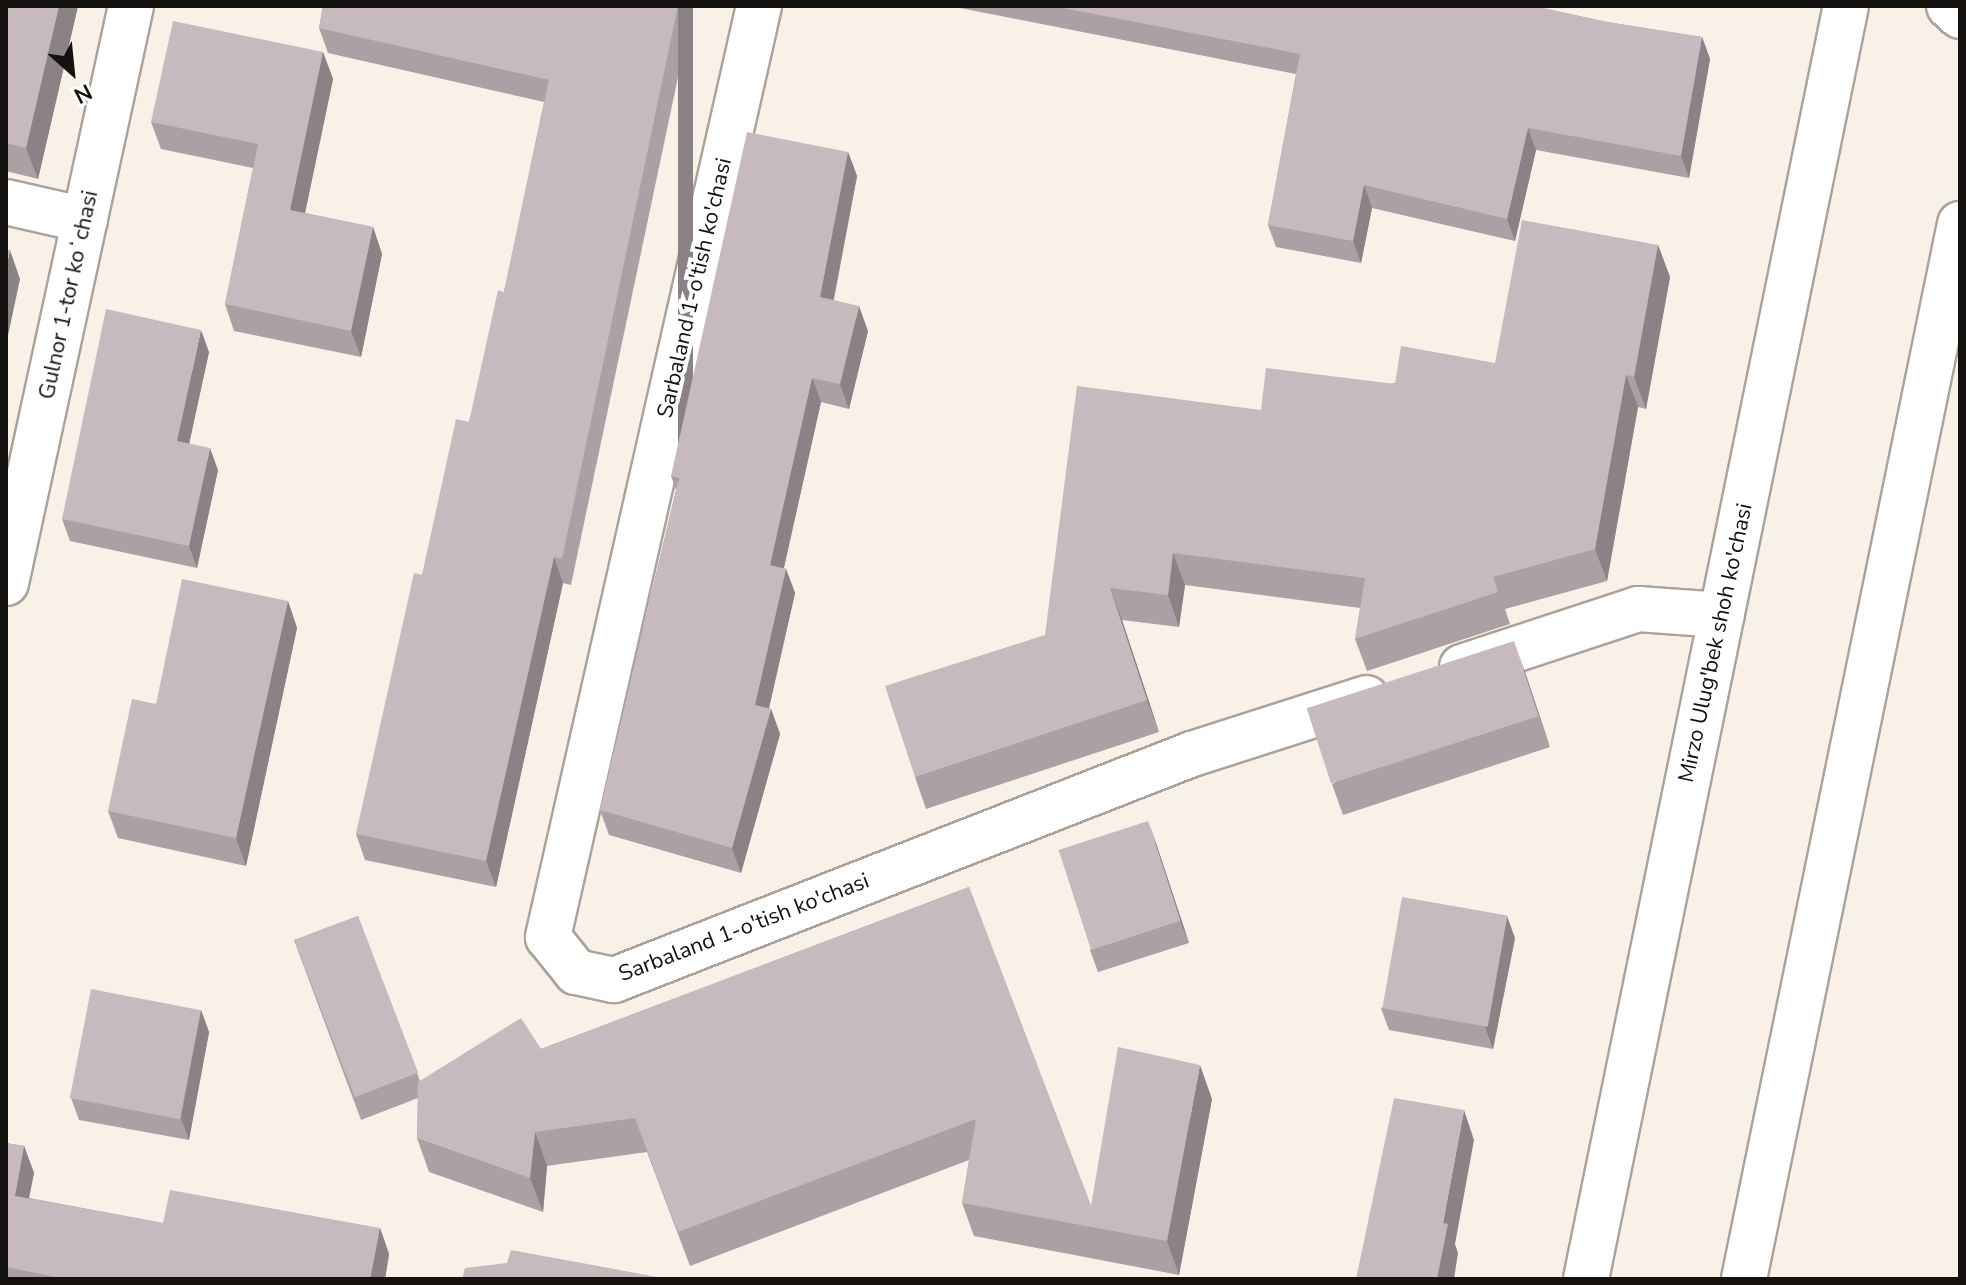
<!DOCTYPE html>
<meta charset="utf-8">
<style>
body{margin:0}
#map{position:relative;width:1966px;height:1285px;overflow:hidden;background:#f9f1e7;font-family:"Nunito Sans",sans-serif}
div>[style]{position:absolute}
.roads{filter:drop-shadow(2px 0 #aba39a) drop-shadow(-2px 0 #aba39a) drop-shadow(0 2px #aba39a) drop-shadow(0 -2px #aba39a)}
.minor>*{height:44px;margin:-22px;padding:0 22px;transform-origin:22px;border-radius:22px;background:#fff}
.primary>*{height:44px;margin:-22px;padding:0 22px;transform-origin:22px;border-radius:22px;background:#fff}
.wall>*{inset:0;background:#aba0a3}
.shaded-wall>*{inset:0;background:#8b8285;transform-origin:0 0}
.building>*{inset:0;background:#c7babe;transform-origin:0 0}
span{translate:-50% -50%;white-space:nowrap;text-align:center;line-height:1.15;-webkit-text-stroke:8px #fff;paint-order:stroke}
.street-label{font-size:22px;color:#14110e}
.frame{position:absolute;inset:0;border:8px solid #14110e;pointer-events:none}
.north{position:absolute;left:32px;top:32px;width:80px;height:80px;-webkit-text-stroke:6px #fff;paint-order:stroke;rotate:153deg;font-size:22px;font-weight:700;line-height:32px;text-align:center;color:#14110e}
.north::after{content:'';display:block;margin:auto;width:28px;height:36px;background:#14110e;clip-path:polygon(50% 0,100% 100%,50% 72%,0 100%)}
</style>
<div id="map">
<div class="roads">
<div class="minor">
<div style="left:759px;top:6px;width:955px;rotate:102.77deg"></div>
<div style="left:548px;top:937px;width:45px;rotate:51.3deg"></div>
<div style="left:576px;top:972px;width:39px;rotate:12deg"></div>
<div style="left:614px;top:980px;width:621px;rotate:-21.36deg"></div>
<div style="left:1192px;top:754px;width:183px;rotate:-17.8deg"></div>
<div style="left:6px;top:202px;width:81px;rotate:12.8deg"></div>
<div style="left:6px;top:583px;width:590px;rotate:-77.78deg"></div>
<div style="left:1462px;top:667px;width:185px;rotate:-18.2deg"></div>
<div style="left:1638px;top:609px;width:84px;rotate:4.1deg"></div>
</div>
<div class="primary">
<div style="left:1949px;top:6px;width:15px;rotate:42deg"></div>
<div style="left:1586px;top:1279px;width:1299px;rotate:-78.46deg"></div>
<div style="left:1744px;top:1279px;width:1077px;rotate:-78.43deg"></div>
</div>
</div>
<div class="wall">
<div style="clip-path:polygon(6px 6px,78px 6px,38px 179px,6px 171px)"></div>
<div style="clip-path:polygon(323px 6px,693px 6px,571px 585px,563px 583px,496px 887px,365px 860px,356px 834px,422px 575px,469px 422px,504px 292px,544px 102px,328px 53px,319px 28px)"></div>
<div style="clip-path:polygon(959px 6px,1533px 6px,1607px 22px,1702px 37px,1710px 59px,1689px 178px,1536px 150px,1515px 241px,1372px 208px,1361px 263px,1276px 247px,1268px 225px,1296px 74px,960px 8px)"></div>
<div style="clip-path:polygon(323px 52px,333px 79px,305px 213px,373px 227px,382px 254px,361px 357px,234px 331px,225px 304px,253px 168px,161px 149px,151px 122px)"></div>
<div style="clip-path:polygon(848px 152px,857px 176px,834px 300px,868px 331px,849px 409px,821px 402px,784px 568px,786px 569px,795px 593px,769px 708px,771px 709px,780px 734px,741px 873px,609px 835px,600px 810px,676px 490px,671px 476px)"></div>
<div style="clip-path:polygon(1658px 245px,1670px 277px,1646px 409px,1638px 407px,1607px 581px,1505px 609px,1510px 624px,1367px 671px,1355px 639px,1360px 608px,1185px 585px,1179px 627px,1122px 620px,1159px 732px,926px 809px,915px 777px,1045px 635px,1261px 410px,1495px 363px)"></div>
<div style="clip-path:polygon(209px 352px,189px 443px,218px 470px,197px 568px,70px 541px,62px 519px)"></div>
<div style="clip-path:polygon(288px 601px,297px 628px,246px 866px,118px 838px,108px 811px,156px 704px)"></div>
<div style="clip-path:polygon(1525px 672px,1550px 747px,1343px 815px,1332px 784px)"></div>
<div style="clip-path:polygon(1156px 843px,1189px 943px,1098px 972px,1090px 950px)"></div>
<div style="clip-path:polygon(969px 887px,1091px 1206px,1212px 1099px,1179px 1275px,974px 1236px,962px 1203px,969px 1160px,690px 1266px,647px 1152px,547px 1166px,543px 1212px,429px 1172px,417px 1138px,418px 1098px,361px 1120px,294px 940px,358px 916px,420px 1081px,541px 1049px)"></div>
<div style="clip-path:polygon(1515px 938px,1493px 1049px,1389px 1030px,1381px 1008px)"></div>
<div style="clip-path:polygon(201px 1010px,209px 1032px,189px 1140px,79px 1120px,71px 1098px)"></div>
<div style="clip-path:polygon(6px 1143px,24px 1146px,34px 1173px,29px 1198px,163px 1223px,380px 1228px,389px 1254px,385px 1279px,6px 1279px)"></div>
</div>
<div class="shaded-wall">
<div style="clip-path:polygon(59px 6px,78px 6px,38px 179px,26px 148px)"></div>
<div style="left:678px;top:6px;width:15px;height:565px"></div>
<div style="clip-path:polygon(1702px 37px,1710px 59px,1689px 178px,1681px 156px)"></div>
<div style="clip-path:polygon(323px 52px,333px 79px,300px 237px,290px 210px)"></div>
<div style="clip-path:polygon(1528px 128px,1536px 150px,1515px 241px,1507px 219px)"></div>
<div style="clip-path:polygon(848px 152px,857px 176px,829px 322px,820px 297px)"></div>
<div style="clip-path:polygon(1364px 185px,1372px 208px,1361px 263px,1353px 241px)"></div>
<div style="clip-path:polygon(373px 227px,382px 254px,361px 357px,351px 331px)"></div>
<div style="clip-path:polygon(1658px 245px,1670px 277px,1646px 409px,1634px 377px)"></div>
<div style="clip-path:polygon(10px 250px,20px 279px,6px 345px,6px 269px)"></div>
<div style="clip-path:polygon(859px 306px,868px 331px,849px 409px,840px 384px)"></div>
<div style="clip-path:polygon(201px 330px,209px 352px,185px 463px,177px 441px)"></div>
<div style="clip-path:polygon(1626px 375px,1638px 407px,1607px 581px,1595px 549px)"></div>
<div style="clip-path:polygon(812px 378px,821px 402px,779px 589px,770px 565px)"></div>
<div style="clip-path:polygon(210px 448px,218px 470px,197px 568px,189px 546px)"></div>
<div style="clip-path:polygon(1173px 553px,1185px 585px,1179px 627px,1168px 595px)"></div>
<div style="clip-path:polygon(554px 557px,563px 583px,496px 887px,486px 861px)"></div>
<div style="clip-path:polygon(786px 569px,795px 593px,764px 730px,755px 705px)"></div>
<div style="clip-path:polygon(1110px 588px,1122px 620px,1159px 732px,1147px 700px)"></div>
<div style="clip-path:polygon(288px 601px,297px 628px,246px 866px,236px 838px)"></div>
<div style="clip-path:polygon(1514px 641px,1525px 672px,1550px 747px,1539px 716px)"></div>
<div style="clip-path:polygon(771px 709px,780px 734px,741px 873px,732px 848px)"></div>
<div style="clip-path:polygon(1148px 821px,1156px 843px,1189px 943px,1180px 921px)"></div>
<div style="clip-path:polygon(1507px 916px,1515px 938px,1493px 1049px,1485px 1027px)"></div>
<div style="clip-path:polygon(201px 1010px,209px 1032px,189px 1140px,181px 1118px)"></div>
<div style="clip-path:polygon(1200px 1065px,1212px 1099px,1179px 1275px,1167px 1241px)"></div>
<div style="clip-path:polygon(1464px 1110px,1474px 1140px,1455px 1244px,1458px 1253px,1454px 1279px,1437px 1279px,1443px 1223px)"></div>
<div style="clip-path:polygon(535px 1132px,547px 1166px,543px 1212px,530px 1178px)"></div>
<div style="clip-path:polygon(24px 1146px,34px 1173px,24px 1222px,15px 1196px)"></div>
<div style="clip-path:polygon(380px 1228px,389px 1254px,385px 1279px,370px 1279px)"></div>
</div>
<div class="building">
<div style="clip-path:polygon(6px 6px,59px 6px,26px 148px,6px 143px)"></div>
<div style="clip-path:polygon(323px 6px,678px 6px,562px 559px,554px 557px,486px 861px,356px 834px,414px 573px,422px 575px,456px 419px,469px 422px,498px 290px,504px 292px,549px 80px,319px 28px)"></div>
<div style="clip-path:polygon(1053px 6px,1533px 6px,1607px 22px,1702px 37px,1681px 156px,1528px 128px,1507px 219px,1364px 185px,1353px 241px,1268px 225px,1300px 54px)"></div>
<div style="clip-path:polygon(173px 21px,323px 52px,290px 210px,373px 227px,351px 331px,225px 304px,258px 144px,151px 122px)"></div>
<div style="clip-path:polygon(747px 132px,848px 152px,820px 297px,859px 306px,840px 384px,812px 378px,770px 565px,786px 569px,755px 705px,771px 709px,732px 848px,600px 810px,679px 478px,671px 476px)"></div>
<div style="clip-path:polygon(1522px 220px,1658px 245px,1634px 377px,1626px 375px,1595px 549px,1493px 577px,1498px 592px,1355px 639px,1365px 578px,1173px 553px,1168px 595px,1110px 588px,1147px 700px,915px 777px,885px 686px,1045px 635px,1077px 386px,1261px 410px,1266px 368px,1395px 384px,1401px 346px,1495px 363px)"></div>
<div style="clip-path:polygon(6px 249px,10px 250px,6px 269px)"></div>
<div style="clip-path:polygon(106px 309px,201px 330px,177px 441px,210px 448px,189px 546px,62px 519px)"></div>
<div style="clip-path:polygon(182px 579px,288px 601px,236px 838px,108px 811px,132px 699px,156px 704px)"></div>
<div style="left:1514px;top:641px;width:79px;height:218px;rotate:72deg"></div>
<div style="left:1148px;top:821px;width:105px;height:94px;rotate:72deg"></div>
<div style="clip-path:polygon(969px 887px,1091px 1206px,1118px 1047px,1200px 1065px,1167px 1241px,962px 1203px,976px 1119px,678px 1232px,635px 1118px,535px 1132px,530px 1178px,417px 1138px,418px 1082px,521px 1018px,541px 1049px)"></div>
<div style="left:1402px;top:897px;width:107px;height:113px;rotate:10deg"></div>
<div style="left:358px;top:916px;width:168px;height:68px;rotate:69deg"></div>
<div style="left:91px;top:989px;width:112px;height:111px;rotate:11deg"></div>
<div style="clip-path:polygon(1394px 1098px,1464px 1110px,1443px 1223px,1448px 1224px,1437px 1279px,1356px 1279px)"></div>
<div style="clip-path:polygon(6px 1143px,24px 1146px,15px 1196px,163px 1223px,170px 1190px,380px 1228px,370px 1279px,66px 1279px,6px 1267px)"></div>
<div style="clip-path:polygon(511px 1250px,668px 1279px,462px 1279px,465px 1268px,507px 1263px)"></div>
</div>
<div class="street-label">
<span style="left:695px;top:288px;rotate:-77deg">Sarbaland 1-o'tish ko'chasi</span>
<span style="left:69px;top:295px;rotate:-78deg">Gulnor 1-tor koʻchasi</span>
<span style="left:1716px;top:643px;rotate:-78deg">Mirzo Ulug'bek shoh ko'chasi</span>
<span style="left:744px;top:928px;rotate:-21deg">Sarbaland 1-o'tish ko'chasi</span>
</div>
<div class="frame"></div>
<div class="north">N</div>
</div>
